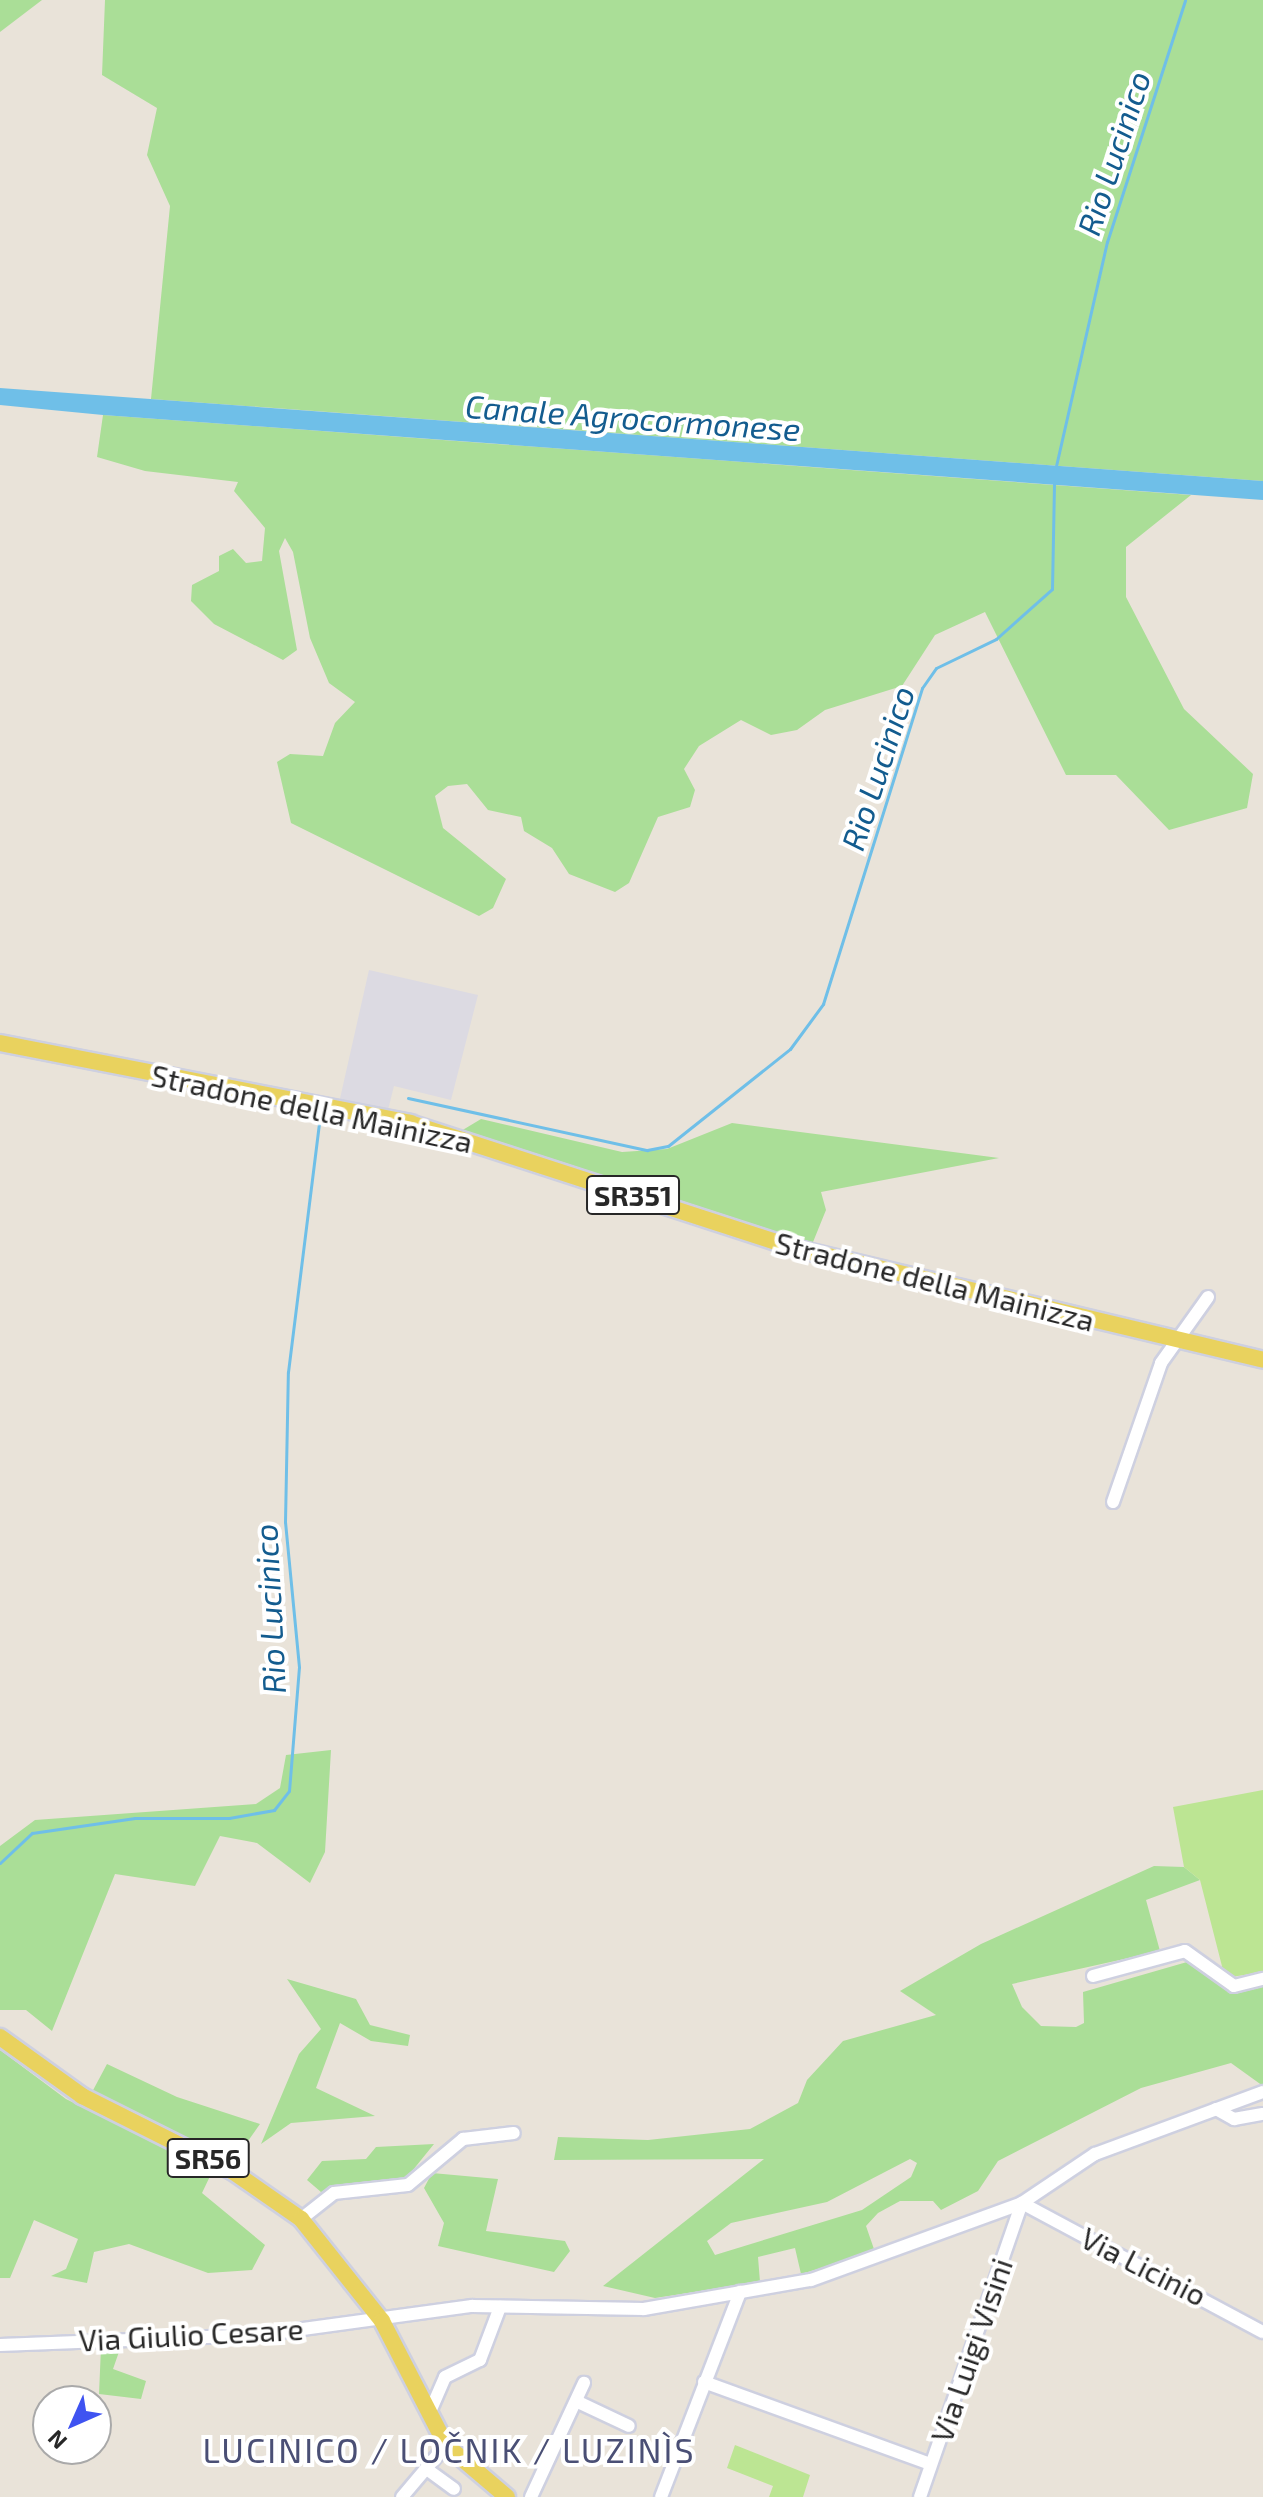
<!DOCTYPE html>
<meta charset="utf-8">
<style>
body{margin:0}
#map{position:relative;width:1263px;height:2497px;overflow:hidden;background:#e9e3d9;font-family:"Exo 2",sans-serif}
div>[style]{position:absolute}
.industrial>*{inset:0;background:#dcdae2}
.green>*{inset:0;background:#aade97}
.pitch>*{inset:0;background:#bce593}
.water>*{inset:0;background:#6fbfe8}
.stream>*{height:3px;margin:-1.5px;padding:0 1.5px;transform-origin:1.5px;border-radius:1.5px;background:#6fbfe8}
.roads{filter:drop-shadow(2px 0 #ced0e0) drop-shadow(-2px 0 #ced0e0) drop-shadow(0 2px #ced0e0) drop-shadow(0 -2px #ced0e0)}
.minor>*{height:12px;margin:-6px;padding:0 6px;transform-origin:6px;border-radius:6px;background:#fff}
.major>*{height:16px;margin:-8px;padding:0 8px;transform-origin:8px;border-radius:8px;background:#e9d25e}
span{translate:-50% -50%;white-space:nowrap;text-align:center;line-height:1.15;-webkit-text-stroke:8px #fff;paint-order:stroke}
.shield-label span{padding:2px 6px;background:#fff;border:2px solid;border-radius:6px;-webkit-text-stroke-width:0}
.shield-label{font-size:28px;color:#272727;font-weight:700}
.street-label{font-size:30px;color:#272727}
.water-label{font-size:32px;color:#135c8f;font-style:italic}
.quarter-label{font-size:34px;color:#4a4f75;letter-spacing:2px}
.north{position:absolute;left:32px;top:2385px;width:80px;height:80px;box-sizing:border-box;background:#fff;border:2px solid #a9a9a9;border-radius:50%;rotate:225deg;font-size:22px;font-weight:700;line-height:32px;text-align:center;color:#272727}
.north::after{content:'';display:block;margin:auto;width:28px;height:36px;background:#3f53f1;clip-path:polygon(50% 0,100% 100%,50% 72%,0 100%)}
</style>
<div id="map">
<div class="industrial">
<div style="clip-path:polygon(369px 970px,478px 995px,451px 1100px,394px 1086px,388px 1110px,339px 1103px)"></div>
</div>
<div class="green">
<div style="clip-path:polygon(0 0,42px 0,0 32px)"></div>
<div style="clip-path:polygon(105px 0,1263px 0,1263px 481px,151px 399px,170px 206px,147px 155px,157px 108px,102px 75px)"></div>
<div style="clip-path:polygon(103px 415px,1191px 495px,1126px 547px,1126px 597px,1184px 709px,1253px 774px,1247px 808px,1169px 830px,1116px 775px,1066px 775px,985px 612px,935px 635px,902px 686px,825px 710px,797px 730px,771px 735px,741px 720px,699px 746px,684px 769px,695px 790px,690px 807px,658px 817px,629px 883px,615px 892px,569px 874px,552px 848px,524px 831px,521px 817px,488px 810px,467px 784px,448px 786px,435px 796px,443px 828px,506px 879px,493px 908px,479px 916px,291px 823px,277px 762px,290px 754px,323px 756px,335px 723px,355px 702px,329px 683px,310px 638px,293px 552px,285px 538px,279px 551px,297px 650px,283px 660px,214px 624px,191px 601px,192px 585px,219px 571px,219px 556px,233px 549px,246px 563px,262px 561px,265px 528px,234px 491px,238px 482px,145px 471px,97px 457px)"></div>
<div style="clip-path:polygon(481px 1119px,622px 1152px,667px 1149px,732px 1123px,999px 1158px,821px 1192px,826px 1210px,811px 1247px,461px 1131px)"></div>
<div style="clip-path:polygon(331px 1750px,325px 1852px,310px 1883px,257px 1843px,220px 1836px,195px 1886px,115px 1874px,52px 2031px,26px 2010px,0 2010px,0 1846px,35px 1820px,256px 1804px,280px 1788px,286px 1755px)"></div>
<div style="clip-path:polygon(evenodd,1154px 1866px,1184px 1867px,1200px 1880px,1146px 1900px,1160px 1951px,1012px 1984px,1022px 2007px,1041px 2026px,1076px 2027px,1084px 2023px,1083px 1992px,1187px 1962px,1232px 1993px,1263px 1986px,1263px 2086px,1231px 2063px,1141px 2088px,998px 2161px,978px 2191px,941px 2210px,933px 2201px,900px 2201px,878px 2213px,866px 2226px,875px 2252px,801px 2274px,795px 2248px,758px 2257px,760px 2282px,655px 2298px,603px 2286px,764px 2159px,554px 2160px,558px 2137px,648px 2140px,750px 2129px,798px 2103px,807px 2080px,843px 2041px,936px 2015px,900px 1991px,981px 1944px,1154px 1866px,910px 2159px,917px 2163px,911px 2177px,862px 2210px,715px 2255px,707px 2241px,731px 2223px,827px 2202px,910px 2159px)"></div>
<div style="clip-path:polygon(287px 1979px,356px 1999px,370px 2025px,410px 2035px,408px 2046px,371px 2041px,340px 2023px,316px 2088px,375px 2116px,291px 2123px,261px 2144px,299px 2054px,321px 2029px)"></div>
<div style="clip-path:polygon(0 2050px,66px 2099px,212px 2172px,202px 2193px,265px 2245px,252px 2270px,208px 2273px,129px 2244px,94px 2252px,87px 2283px,51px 2276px,66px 2269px,78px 2239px,34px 2220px,10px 2278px,0 2278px)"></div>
<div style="clip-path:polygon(107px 2064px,177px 2097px,260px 2124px,233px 2162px,91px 2094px)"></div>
<div style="clip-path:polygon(434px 2144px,404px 2181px,321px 2192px,307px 2180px,322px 2161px,366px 2159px,376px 2147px)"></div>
<div style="clip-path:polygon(432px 2173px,498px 2179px,486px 2231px,565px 2241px,570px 2251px,554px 2272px,438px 2246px,444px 2223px,424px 2188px)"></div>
<div style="clip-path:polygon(121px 2346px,113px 2369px,146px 2381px,141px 2399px,99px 2394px,101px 2347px)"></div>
</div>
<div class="pitch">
<div style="clip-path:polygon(1263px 1790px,1263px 1972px,1225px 1978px,1200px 1880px,1184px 1867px,1173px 1807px)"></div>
<div style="clip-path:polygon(735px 2445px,810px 2475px,803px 2497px,769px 2497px,773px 2486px,727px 2468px)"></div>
</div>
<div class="water">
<div style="clip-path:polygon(0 388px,1263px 481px,1263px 500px,103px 415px,0 405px)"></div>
</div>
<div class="stream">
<div style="left:1056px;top:466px;width:230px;rotate:-77.2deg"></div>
<div style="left:1107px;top:242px;width:254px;rotate:-72.1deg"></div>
<div style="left:408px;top:1098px;width:245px;rotate:12.3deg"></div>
<div style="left:647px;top:1150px;width:21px;rotate:-11deg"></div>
<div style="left:668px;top:1146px;width:156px;rotate:-38.5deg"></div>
<div style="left:790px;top:1049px;width:56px;rotate:-53.7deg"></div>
<div style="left:823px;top:1004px;width:331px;rotate:-72.6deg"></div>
<div style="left:922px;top:688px;width:24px;rotate:-55deg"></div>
<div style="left:936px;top:668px;width:67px;rotate:-25.8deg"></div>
<div style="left:996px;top:639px;width:75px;rotate:-41.8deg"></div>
<div style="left:1052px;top:589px;width:107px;rotate:-88.9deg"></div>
<div style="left:0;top:1863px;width:44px;rotate:-43.2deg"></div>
<div style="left:32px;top:1833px;width:104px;rotate:-8.3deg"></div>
<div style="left:135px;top:1818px;width:94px"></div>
<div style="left:229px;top:1818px;width:46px;rotate:-10.1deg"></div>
<div style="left:274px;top:1810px;width:24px;rotate:-52deg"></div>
<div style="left:289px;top:1791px;width:124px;rotate:-85.4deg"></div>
<div style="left:299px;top:1667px;width:146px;rotate:-95.5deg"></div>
<div style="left:285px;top:1522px;width:150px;rotate:-88.9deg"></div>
<div style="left:288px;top:1372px;width:259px;rotate:-82.9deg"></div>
</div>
<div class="roads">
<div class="minor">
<div style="left:1113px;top:1502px;width:147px;rotate:-70.9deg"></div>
<div style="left:1161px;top:1363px;width:81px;rotate:-54.5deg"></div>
<div style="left:1093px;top:1976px;width:95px;rotate:-15.2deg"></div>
<div style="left:1185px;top:1951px;width:60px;rotate:35.5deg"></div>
<div style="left:1234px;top:1986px;width:30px;rotate:-14deg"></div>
<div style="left:1216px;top:2109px;width:21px;rotate:29deg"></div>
<div style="left:1234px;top:2119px;width:29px;rotate:-10deg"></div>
<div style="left:1022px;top:2203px;width:273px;rotate:28.2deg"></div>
<div style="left:301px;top:2219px;width:42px;rotate:-38.2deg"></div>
<div style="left:334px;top:2193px;width:74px;rotate:-6.2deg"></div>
<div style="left:408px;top:2185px;width:72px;rotate:-39.9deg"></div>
<div style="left:463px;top:2139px;width:51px;rotate:-6.7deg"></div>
<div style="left:0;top:2345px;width:259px;rotate:-2.2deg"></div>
<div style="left:259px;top:2335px;width:215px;rotate:-7.8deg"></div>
<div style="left:472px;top:2306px;width:172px;rotate:1deg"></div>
<div style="left:644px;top:2309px;width:169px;rotate:-9.9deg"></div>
<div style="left:811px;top:2280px;width:225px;rotate:-20deg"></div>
<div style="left:1022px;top:2203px;width:88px;rotate:-33.9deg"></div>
<div style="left:1095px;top:2154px;width:179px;rotate:-20.3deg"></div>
<div style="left:704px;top:2382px;width:241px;rotate:19.9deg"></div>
<div style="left:578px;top:2402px;width:56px;rotate:25.2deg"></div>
<div style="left:429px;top:2414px;width:40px;rotate:-66.6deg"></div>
<div style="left:445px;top:2377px;width:39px;rotate:-26deg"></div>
<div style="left:480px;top:2360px;width:57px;rotate:-69.3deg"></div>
<div style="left:428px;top:2470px;width:32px;rotate:36deg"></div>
<div style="left:402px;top:2497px;width:68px;rotate:-49.8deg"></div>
<div style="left:531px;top:2497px;width:126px;rotate:-65.1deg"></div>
<div style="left:661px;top:2497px;width:220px;rotate:-68.9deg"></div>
<div style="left:920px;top:2497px;width:311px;rotate:-70.9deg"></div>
</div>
<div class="major">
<div style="left:0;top:1043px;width:418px;rotate:11deg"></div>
<div style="left:410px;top:1123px;width:404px;rotate:18deg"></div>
<div style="left:794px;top:1248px;width:482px;rotate:13.4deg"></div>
<div style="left:0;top:2037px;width:101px;rotate:35.7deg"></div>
<div style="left:82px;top:2096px;width:168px;rotate:26.6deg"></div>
<div style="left:232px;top:2171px;width:84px;rotate:34.8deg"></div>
<div style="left:301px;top:2219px;width:130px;rotate:51.5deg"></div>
<div style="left:382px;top:2321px;width:140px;rotate:62.7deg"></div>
<div style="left:446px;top:2445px;width:80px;rotate:40.4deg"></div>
</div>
</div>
<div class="shield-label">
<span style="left:633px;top:1195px">SR351</span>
<span style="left:208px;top:2158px">SR56</span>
</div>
<div class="street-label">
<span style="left:312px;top:1108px;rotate:12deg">Stradone della Mainizza</span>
<span style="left:935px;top:1281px;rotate:14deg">Stradone della Mainizza</span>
<span style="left:1144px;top:2266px;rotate:27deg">Via Licinio</span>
<span style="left:191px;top:2334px;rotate:-3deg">Via Giulio Cesare</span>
<span style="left:971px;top:2350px;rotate:-71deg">Via Luigi Visini</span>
</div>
<div class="water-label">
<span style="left:1113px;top:153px;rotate:-72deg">Rio Lucinico</span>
<span style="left:633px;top:417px;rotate:4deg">Canale Agrocormonese</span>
<span style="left:877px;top:768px;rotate:-72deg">Rio Lucinico</span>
<span style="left:269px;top:1609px;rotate:-93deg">Rio Lucinico</span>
</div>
<div class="quarter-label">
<span style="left:449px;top:2450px">LUCINICO / LOČNIK / LUZINÌS</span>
</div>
<div class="north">N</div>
</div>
